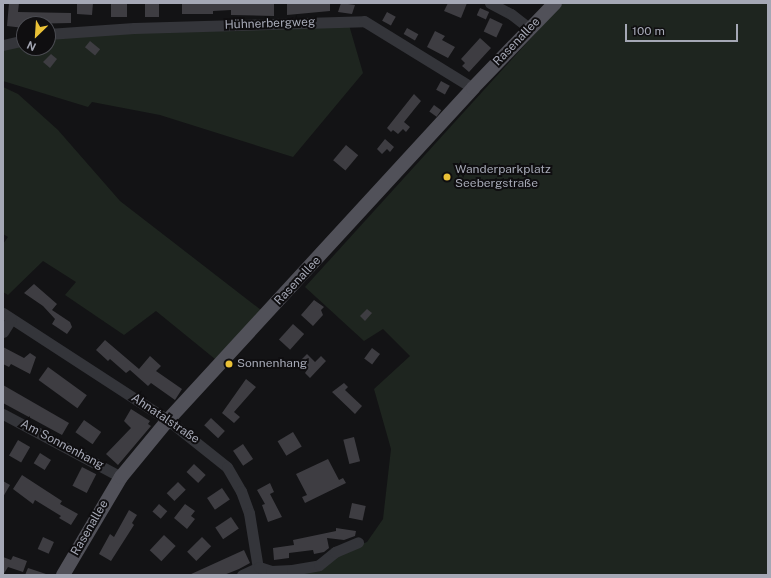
<!DOCTYPE html>
<meta charset="utf-8">
<style>
body{margin:0}
#map{position:relative;width:771px;height:578px;overflow:hidden;background:#131315;font-family:"Public Sans",sans-serif}
div>[style]{position:absolute}
.green>*{inset:0;background:#1e251f}
.building>*{inset:0;background:#3e3d42;transform-origin:0 0}
.minor>*{height:11px;margin:-5.5px;padding:0 5.5px;transform-origin:5.5px;border-radius:5.5px;background:#34353a}
.major>*{height:14px;margin:-7px;padding:0 7px;transform-origin:7px;border-radius:7px;background:#515159}
.dots>*{width:11px;height:11px;translate:-50% -50%;box-sizing:border-box;border:2px solid #0f0e10;border-radius:50%}
span{translate:-50% -50%;white-space:nowrap;text-align:center;line-height:1.15;-webkit-text-stroke:4px #0f0e10;paint-order:stroke}
.street-label{font-size:12px;color:#a5a8b5}
.poi-label{font-size:12px;color:#a5a8b5}
.left{translate:0 -50%;text-align:left}
.frame{position:absolute;inset:0;border:4px solid #a5a8b5;pointer-events:none}
.north{position:absolute;left:16px;top:16px;width:40px;height:40px;box-sizing:border-box;background:#0f0e10;border:1px solid #4b4c52;border-radius:50%;rotate:205deg;font-size:11px;font-weight:700;line-height:16px;text-align:center;color:#a5a8b5}
.north::after{content:'';display:block;margin:auto;width:14px;height:18px;background:#eac136;clip-path:polygon(50% 0,100% 100%,50% 72%,0 100%)}
.scale{position:absolute;left:625px;top:24px;width:113px;height:18px;box-sizing:border-box;border:2px solid #a5a8b5;border-top:0;padding-left:5px;font-size:12px;line-height:14px;white-space:nowrap;color:#a5a8b5;-webkit-text-stroke:3px #0f0e10;paint-order:stroke}
</style>
<div id="map">
<div class="green">
<div style="clip-path:polygon(563px 3px,768px 3px,768px 575px,275px 575px,283px 574px,367px 542px,383px 519px,391px 449px,374px 389px,410px 356px,383px 329px,364px 341px,305px 287px)"></div>
<div style="clip-path:polygon(296px 25px,349px 25px,363px 73px,293px 157px,160px 115px,92px 102px,88px 107px,3px 81px,3px 48px,24px 43px,24px 48px,48px 48px,48px 37px,133px 30px,151px 33px)"></div>
<div style="clip-path:polygon(3px 87px,18px 94px,58px 130px,120px 201px,261px 310px,215px 359px,156px 311px,124px 335px,65px 295px,76px 282px,43px 261px,8px 295px,3px 292px,3px 244px,8px 237px,3px 234px)"></div>
</div>
<div class="building">
<div style="clip-path:polygon(9px 3px,19px 3px,18px 12px,71px 13px,71px 23px,24px 24px,24px 28px,7px 26px)"></div>
<div style="clip-path:polygon(77px 3px,93px 3px,92px 15px,77px 14px)"></div>
<div style="left:145px;top:3px;width:14px;height:14px"></div>
<div style="clip-path:polygon(185px 3px,274px 3px,274px 16px,231px 15px,231px 10px,213px 11px,213px 14px,182px 14px,182px 4px)"></div>
<div style="clip-path:polygon(287px 3px,330px 3px,330px 11px,287px 15px)"></div>
<div style="clip-path:polygon(341px 3px,355px 5px,352px 14px,338px 12px)"></div>
<div style="clip-path:polygon(448px 3px,467px 3px,461px 18px,444px 11px)"></div>
<div style="left:111px;top:4px;width:16px;height:13px"></div>
<div style="left:480px;top:8px;width:10px;height:8px;rotate:24deg"></div>
<div style="left:387px;top:12px;width:10px;height:10px;rotate:29deg"></div>
<div style="left:490px;top:18px;width:14px;height:15px;rotate:25deg"></div>
<div style="left:407px;top:28px;width:13px;height:7px;rotate:29deg"></div>
<div style="clip-path:polygon(435px 31px,445px 36px,442px 40px,455px 47px,448px 58px,427px 47px)"></div>
<div style="clip-path:polygon(480px 38px,491px 48px,469px 72px,462px 66px,465px 63px,461px 59px)"></div>
<div style="left:90px;top:41px;width:13px;height:8px;rotate:39deg"></div>
<div style="clip-path:polygon(51px 54px,57px 59px,50px 68px,43px 62px)"></div>
<div style="left:441px;top:81px;width:10px;height:10px;rotate:29deg"></div>
<div style="clip-path:polygon(414px 94px,421px 101px,404px 122px,410px 127px,406px 132px,403px 129px,398px 134px,393px 130px,391px 132px,387px 128px)"></div>
<div style="left:434px;top:105px;width:9px;height:8px;rotate:36deg"></div>
<div style="clip-path:polygon(385px 139px,394px 147px,390px 152px,387px 149px,382px 154px,377px 149px)"></div>
<div style="left:346px;top:145px;width:16px;height:20px;rotate:40deg"></div>
<div style="clip-path:polygon(34px 284px,57px 304px,52px 310px,70px 322px,72px 327px,67px 334px,52px 324px,55px 319px,43px 306px,24px 293px)"></div>
<div style="clip-path:polygon(314px 300px,324px 307px,321px 310px,323px 315px,313px 326px,301px 315px)"></div>
<div style="clip-path:polygon(367px 309px,372px 313px,365px 321px,360px 316px)"></div>
<div style="left:293px;top:324px;width:15px;height:21px;rotate:42deg"></div>
<div style="clip-path:polygon(105px 340px,139px 369px,150px 356px,161px 366px,156px 371px,182px 389px,175px 400px,151px 383px,148px 386px,130px 370px,126px 373px,110px 359px,108px 361px,96px 350px)"></div>
<div style="clip-path:polygon(3px 347px,24px 358px,30px 353px,36px 357px,30px 374px,11px 364px,9px 367px,3px 364px)"></div>
<div style="left:372px;top:348px;width:10px;height:13px;rotate:37deg"></div>
<div style="clip-path:polygon(307px 354px,315px 362px,321px 356px,326px 361px,310px 378px,305px 373px,307px 370px,299px 362px)"></div>
<div style="left:48px;top:367px;width:48px;height:16px;rotate:36deg"></div>
<div style="clip-path:polygon(246px 379px,256px 387px,234px 412px,240px 417px,234px 423px,222px 413px)"></div>
<div style="clip-path:polygon(344px 383px,348px 387px,345px 390px,362px 406px,355px 414px,332px 392px)"></div>
<div style="clip-path:polygon(3px 385px,69px 423px,62px 435px,3px 403px)"></div>
<div style="clip-path:polygon(131px 409px,150px 421px,148px 424px,151px 426px,118px 465px,106px 454px,131px 428px,124px 421px)"></div>
<div style="left:211px;top:418px;width:19px;height:10px;rotate:43deg"></div>
<div style="left:84px;top:420px;width:21px;height:15px;rotate:35deg"></div>
<div style="left:293px;top:432px;width:17px;height:18px;rotate:59deg"></div>
<div style="left:354px;top:437px;width:25px;height:11px;rotate:76deg"></div>
<div style="left:18px;top:440px;width:14px;height:18px;rotate:30deg"></div>
<div style="left:243px;top:444px;width:18px;height:12px;rotate:56deg"></div>
<div style="left:40px;top:453px;width:13px;height:12px;rotate:32deg"></div>
<div style="clip-path:polygon(328px 459px,339px 480px,343px 478px,346px 483px,305px 503px,302px 497px,307px 495px,296px 474px)"></div>
<div style="left:194px;top:464px;width:16px;height:11px;rotate:43deg"></div>
<div style="left:82px;top:467px;width:16px;height:21px;rotate:27deg"></div>
<div style="clip-path:polygon(22px 475px,62px 501px,60px 504px,78px 514px,71px 525px,59px 518px,61px 516px,35px 500px,33px 504px,13px 489px)"></div>
<div style="clip-path:polygon(3px 481px,10px 485px,3px 497px)"></div>
<div style="left:178px;top:482px;width:11px;height:16px;rotate:45deg"></div>
<div style="clip-path:polygon(270px 483px,274px 492px,270px 494px,282px 517px,268px 522px,262px 505px,265px 504px,257px 490px)"></div>
<div style="left:222px;top:488px;width:14px;height:18px;rotate:56deg"></div>
<div style="left:352px;top:503px;width:14px;height:15px;rotate:12deg"></div>
<div style="left:159px;top:504px;width:11px;height:10px;rotate:41deg"></div>
<div style="clip-path:polygon(185px 504px,195px 511px,191px 516px,195px 519px,187px 529px,174px 518px)"></div>
<div style="clip-path:polygon(129px 510px,137px 515px,132px 523px,134px 525px,111px 561px,99px 554px,110px 534px,114px 537px)"></div>
<div style="left:231px;top:517px;width:14px;height:19px;rotate:56deg"></div>
<div style="clip-path:polygon(336px 528px,356px 531px,355px 536px,344px 540px,327px 538px,329px 548px,324px 552px,314px 554px,313px 550px,289px 553px,289px 558px,274px 560px,273px 548px,294px 545px,293px 540px,336px 531px)"></div>
<div style="left:164px;top:535px;width:16px;height:21px;rotate:43deg"></div>
<div style="left:43px;top:537px;width:12px;height:13px;rotate:24deg"></div>
<div style="left:202px;top:537px;width:13px;height:21px;rotate:45deg"></div>
<div style="clip-path:polygon(244px 550px,250px 563px,239px 569px,224px 575px,189px 575px)"></div>
<div style="clip-path:polygon(13px 556px,27px 561px,23px 572px,8px 567px,3px 575px,3px 557px,11px 560px)"></div>
<div style="clip-path:polygon(28px 568px,46px 574px,46px 575px,25px 575px)"></div>
</div>
<div class="minor">
<div style="left:490px;top:3px;width:24px;rotate:28deg"></div>
<div style="left:511px;top:14px;width:24px;rotate:38deg"></div>
<div style="left:48px;top:34px;width:86px;rotate:-4deg"></div>
<div style="left:134px;top:28px;width:230px;rotate:-1.7deg"></div>
<div style="left:364px;top:21px;width:128px;rotate:31.6deg"></div>
<div style="left:3px;top:45px;width:22px;rotate:-13deg"></div>
<div style="left:3px;top:313px;width:197px;rotate:33deg"></div>
<div style="left:168px;top:420px;width:75px;rotate:38.5deg"></div>
<div style="left:227px;top:467px;width:28px;rotate:60deg"></div>
<div style="left:241px;top:491px;width:23px;rotate:70deg"></div>
<div style="left:249px;top:513px;width:63px;rotate:80.8deg"></div>
<div style="left:3px;top:332px;width:15px;rotate:-58deg"></div>
<div style="left:3px;top:414px;width:134px;rotate:28.1deg"></div>
<div style="left:242px;top:575px;width:19px;rotate:-25deg"></div>
<div style="left:259px;top:567px;width:13px;rotate:18deg"></div>
<div style="left:271px;top:571px;width:21px;rotate:-3deg"></div>
<div style="left:292px;top:570px;width:27px;rotate:-10deg"></div>
<div style="left:319px;top:565px;width:21px;rotate:-39deg"></div>
<div style="left:335px;top:552px;width:25px;rotate:-23deg"></div>
</div>
<div class="major">
<div style="left:63px;top:575px;width:114px;rotate:-59.4deg"></div>
<div style="left:121px;top:477px;width:74px;rotate:-50.5deg"></div>
<div style="left:168px;top:420px;width:451px;rotate:-47.4deg"></div>
<div style="left:473px;top:88px;width:118px;rotate:-46deg"></div>
</div>
<div class="dots">
<div style="left:447px;top:177px;background:#eac136"></div>
<div style="left:229px;top:364px;background:#eac136"></div>
</div>
<div class="street-label">
<span style="left:270px;top:24px;rotate:-2deg">Hühnerbergweg</span>
<span style="left:517px;top:42px;rotate:-46deg">Rasenallee</span>
<span style="left:298px;top:281px;rotate:-47deg">Rasenallee</span>
<span style="left:165px;top:419px;rotate:34deg">Ahnatalstraße</span>
<span style="left:62px;top:445px;rotate:28deg">Am Sonnenhang</span>
<span style="left:90px;top:528px;rotate:-60deg">Rasenallee</span>
</div>
<div class="poi-label">
<span class="left" style="left:455px;top:177px">Wanderparkplatz<br>Seebergstraße</span>
<span class="left" style="left:237px;top:364px">Sonnenhang</span>
</div>
<div class="frame"></div>
<div class="north">N</div>
<div class="scale">100 m</div>
</div>
